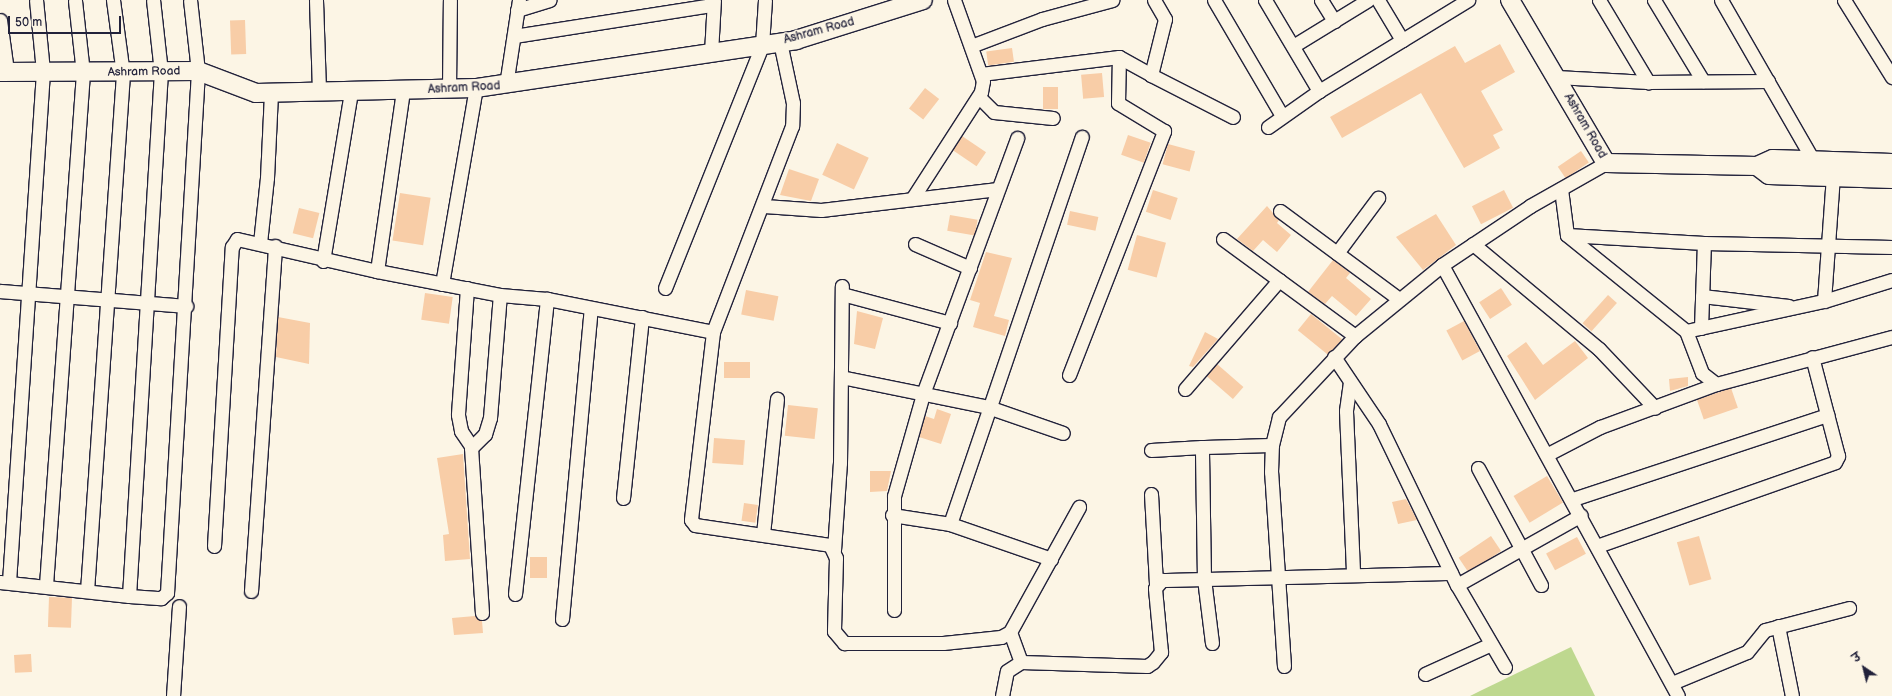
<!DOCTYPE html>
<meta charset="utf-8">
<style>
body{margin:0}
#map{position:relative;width:1892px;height:696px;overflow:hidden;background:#fcf5e5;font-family:"Balsamiq Sans","Playpen Sans Deva",sans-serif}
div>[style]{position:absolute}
.green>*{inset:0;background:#bed88f}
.building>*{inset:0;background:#f8cda7;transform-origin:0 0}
.roads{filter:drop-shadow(1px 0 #22223b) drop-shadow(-1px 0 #22223b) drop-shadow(0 1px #22223b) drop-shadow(0 -1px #22223b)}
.street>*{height:13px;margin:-6.5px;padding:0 6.5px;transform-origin:6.5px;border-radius:6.5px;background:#fcf5e5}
.secondary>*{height:18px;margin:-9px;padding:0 9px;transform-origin:9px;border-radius:9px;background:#fcf5e5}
span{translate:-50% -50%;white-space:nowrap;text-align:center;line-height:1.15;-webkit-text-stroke:3px #fcf5e5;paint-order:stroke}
.street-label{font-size:12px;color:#22223b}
.north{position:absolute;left:1844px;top:648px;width:40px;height:40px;-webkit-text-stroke:3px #fcf5e5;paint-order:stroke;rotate:325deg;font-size:11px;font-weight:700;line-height:16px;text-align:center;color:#22223b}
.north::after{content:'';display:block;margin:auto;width:14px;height:18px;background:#22223b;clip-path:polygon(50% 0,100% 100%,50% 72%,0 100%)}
.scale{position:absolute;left:8px;top:16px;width:113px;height:18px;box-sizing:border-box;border:2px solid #22223b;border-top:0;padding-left:5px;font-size:12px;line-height:14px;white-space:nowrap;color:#22223b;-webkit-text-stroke:3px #fcf5e5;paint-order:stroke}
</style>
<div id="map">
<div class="green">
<div style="clip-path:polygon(1571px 647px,1595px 696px,1470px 696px,1480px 691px)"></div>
</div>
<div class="building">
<div style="left:245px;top:20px;width:34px;height:15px;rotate:88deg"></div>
<div style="clip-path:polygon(1500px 44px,1515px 72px,1481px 91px,1503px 130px,1493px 135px,1500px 148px,1464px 168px,1421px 93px,1342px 138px,1330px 117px,1455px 46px,1465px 63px)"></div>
<div style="left:1012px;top:48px;width:14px;height:26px;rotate:82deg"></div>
<div style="left:1102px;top:73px;width:24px;height:21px;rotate:85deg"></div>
<div style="left:1043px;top:87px;width:15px;height:22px"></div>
<div style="left:925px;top:88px;width:18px;height:26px;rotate:38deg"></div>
<div style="left:1128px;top:135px;width:24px;height:21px;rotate:19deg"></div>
<div style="left:962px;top:136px;width:29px;height:17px;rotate:34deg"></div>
<div style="left:837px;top:143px;width:35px;height:35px;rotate:25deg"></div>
<div style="left:1168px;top:144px;width:28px;height:21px;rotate:15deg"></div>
<div style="left:1581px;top:151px;width:14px;height:28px;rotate:56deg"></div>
<div style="clip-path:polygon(789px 169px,819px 179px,811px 201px,780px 195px)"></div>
<div style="left:1153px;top:190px;width:26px;height:23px;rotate:18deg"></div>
<div style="left:1504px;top:190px;width:20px;height:36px;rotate:63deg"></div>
<div style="left:400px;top:193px;width:31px;height:48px;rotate:9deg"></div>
<div style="clip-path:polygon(1267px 206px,1279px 220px,1277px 223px,1291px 235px,1277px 252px,1263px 240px,1253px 251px,1237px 239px)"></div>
<div style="left:299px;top:208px;width:21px;height:26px;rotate:14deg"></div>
<div style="left:1070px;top:211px;width:29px;height:14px;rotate:12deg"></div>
<div style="clip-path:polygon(1436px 214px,1456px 245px,1423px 270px,1396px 237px)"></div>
<div style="left:950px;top:215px;width:28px;height:16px;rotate:10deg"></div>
<div style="left:1137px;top:235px;width:30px;height:36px;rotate:15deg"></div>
<div style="clip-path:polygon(986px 252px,1012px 258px,994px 316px,1009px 320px,1005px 336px,973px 327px,980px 303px,970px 300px)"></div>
<div style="clip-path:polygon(1333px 260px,1350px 273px,1346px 278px,1371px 299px,1356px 316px,1332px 296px,1325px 304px,1308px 292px)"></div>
<div style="left:1501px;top:288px;width:20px;height:26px;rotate:57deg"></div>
<div style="left:746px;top:290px;width:33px;height:25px;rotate:11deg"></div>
<div style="left:425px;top:293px;width:28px;height:27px;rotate:8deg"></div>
<div style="left:1608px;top:295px;width:12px;height:38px;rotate:42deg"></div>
<div style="clip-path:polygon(857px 311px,883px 318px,875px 349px,854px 344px)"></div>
<div style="left:1311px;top:314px;width:40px;height:21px;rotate:39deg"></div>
<div style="clip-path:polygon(278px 317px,310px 323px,309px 364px,276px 357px)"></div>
<div style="left:1464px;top:321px;width:34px;height:20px;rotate:62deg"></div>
<div style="clip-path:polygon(1205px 332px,1218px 339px,1193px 367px,1189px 366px)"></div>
<div style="clip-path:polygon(1575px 341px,1588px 358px,1535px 400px,1507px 356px,1526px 342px,1543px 365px)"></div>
<div style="left:724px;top:362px;width:26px;height:16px"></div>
<div style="left:1217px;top:364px;width:35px;height:16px;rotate:41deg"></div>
<div style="clip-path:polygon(1688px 377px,1688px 386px,1670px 391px,1669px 379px)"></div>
<div style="left:1731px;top:388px;width:21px;height:36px;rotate:71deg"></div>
<div style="left:788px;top:405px;width:30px;height:31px;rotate:6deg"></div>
<div style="clip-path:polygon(937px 409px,951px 414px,941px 444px,919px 437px,925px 416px,934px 419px)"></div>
<div style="left:714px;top:438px;width:31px;height:25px;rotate:4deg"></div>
<div style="clip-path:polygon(463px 454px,470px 559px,445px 561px,443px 535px,449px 534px,437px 458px)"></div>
<div style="clip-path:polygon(870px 471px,891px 471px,887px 491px,870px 492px)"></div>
<div style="left:1547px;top:476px;width:31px;height:39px;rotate:59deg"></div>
<div style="clip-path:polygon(1406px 499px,1417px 520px,1398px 524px,1392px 502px)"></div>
<div style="left:744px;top:503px;width:14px;height:18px;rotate:8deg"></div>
<div style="left:1491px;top:536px;width:18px;height:39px;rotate:56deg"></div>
<div style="left:1699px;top:536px;width:45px;height:23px;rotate:74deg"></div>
<div style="left:1577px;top:537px;width:19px;height:35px;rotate:62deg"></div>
<div style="left:530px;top:557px;width:17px;height:21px"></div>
<div style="left:49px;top:597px;width:23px;height:30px;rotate:2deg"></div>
<div style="clip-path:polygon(475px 616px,482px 621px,483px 633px,454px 635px,452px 618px)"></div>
<div style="left:31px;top:654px;width:18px;height:17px;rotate:87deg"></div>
</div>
<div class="roads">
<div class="street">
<div style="left:316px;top:0;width:92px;rotate:88.1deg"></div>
<div style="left:1154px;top:0;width:22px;rotate:60deg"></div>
<div style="left:1165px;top:19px;width:58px;rotate:104deg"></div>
<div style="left:1151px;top:75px;width:92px;rotate:27.1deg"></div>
<div style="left:1214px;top:0;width:134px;rotate:59.6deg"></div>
<div style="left:1265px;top:0;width:106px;rotate:59.3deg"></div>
<div style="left:1321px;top:0;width:25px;rotate:58deg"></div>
<div style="left:1378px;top:0;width:47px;rotate:59deg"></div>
<div style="left:1599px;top:0;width:96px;rotate:59.1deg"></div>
<div style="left:1654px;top:0;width:95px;rotate:58.8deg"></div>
<div style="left:1721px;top:0;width:185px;rotate:60.1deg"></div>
<div style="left:1813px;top:160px;width:8px;rotate:97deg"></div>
<div style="left:1844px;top:0;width:91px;rotate:58.1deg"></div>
<div style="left:517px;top:10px;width:34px;rotate:-17deg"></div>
<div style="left:0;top:20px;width:51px;rotate:82.2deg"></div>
<div style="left:514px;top:36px;width:201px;rotate:-8.9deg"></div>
<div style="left:780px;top:42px;width:62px;rotate:78deg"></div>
<div style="left:793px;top:103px;width:23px;rotate:92deg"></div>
<div style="left:792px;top:126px;width:221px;rotate:111deg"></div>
<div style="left:713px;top:332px;width:189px;rotate:96.7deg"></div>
<div style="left:691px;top:520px;width:6px;rotate:51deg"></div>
<div style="left:695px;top:525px;width:136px;rotate:8.4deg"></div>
<div style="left:830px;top:545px;width:14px;rotate:65deg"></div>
<div style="left:836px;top:558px;width:73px;rotate:91.6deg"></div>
<div style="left:834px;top:631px;width:16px;rotate:50deg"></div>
<div style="left:844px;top:643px;width:99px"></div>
<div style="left:943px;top:643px;width:58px;rotate:-5.9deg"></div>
<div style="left:1001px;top:637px;width:10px;rotate:-29deg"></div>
<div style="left:1010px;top:632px;width:143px;rotate:-61.1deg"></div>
<div style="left:971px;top:46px;width:76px;rotate:-20.8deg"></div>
<div style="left:1042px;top:19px;width:73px;rotate:-15.2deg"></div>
<div style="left:1293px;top:46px;width:88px;rotate:-31.5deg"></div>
<div style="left:711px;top:53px;width:53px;rotate:-86.8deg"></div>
<div style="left:981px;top:74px;width:139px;rotate:-7deg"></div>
<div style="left:1119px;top:57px;width:37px;rotate:29deg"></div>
<div style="left:1556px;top:77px;width:92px;rotate:3.1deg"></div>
<div style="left:1648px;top:82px;width:120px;rotate:-0.5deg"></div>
<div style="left:506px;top:85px;width:86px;rotate:-81.3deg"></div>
<div style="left:449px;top:89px;width:89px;rotate:-89.4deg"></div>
<div style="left:979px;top:97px;width:21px;rotate:45deg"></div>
<div style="left:994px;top:112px;width:59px;rotate:5.8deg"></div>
<div style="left:1268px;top:127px;width:62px;rotate:-35.2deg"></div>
<div style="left:1319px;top:91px;width:175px;rotate:-31.4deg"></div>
<div style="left:1561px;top:189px;width:46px;rotate:82.6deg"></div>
<div style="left:1567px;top:235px;width:153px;rotate:38.9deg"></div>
<div style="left:1686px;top:331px;width:141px;rotate:-12.3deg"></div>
<div style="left:1824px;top:301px;width:71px;rotate:-17.2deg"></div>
<div style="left:912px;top:199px;width:127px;rotate:-57.2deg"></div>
<div style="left:981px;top:92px;width:11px;rotate:-80deg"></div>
<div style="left:983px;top:81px;width:86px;rotate:-109.7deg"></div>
<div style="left:764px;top:206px;width:57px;rotate:4deg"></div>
<div style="left:821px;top:210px;width:178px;rotate:-6.8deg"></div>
<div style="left:1280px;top:211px;width:148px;rotate:36.5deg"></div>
<div style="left:1567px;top:235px;width:137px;rotate:3.3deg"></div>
<div style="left:1704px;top:243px;width:188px;rotate:1.2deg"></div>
<div style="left:1223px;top:239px;width:164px;rotate:36.3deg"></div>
<div style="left:260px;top:243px;width:65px;rotate:-83.9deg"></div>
<div style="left:267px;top:178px;width:85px;rotate:-87.3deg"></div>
<div style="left:915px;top:244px;width:60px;rotate:23.6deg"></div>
<div style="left:1473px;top:244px;width:164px;rotate:39.8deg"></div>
<div style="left:1599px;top:349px;width:81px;rotate:46.5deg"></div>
<div style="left:1337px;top:253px;width:69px;rotate:-53.3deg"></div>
<div style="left:323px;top:261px;width:171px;rotate:-80.6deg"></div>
<div style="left:1442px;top:265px;width:491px;rotate:61.3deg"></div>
<div style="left:377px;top:271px;width:182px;rotate:-81.8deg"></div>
<div style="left:442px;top:284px;width:199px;rotate:-80.2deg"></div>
<div style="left:467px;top:288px;width:127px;rotate:94.1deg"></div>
<div style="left:458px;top:415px;width:16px;rotate:79deg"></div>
<div style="left:461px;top:431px;width:18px;rotate:56deg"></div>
<div style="left:665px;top:288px;width:262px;rotate:-68.2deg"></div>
<div style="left:762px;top:45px;width:45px;rotate:-86.2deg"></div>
<div style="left:0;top:291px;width:187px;rotate:4.6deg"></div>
<div style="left:842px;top:294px;width:112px;rotate:15deg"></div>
<div style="left:1702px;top:296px;width:87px;rotate:6.6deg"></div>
<div style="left:1824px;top:301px;width:125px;rotate:-85.9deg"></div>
<div style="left:1701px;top:328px;width:85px;rotate:-88deg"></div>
<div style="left:1686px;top:331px;width:45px;rotate:69.1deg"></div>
<div style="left:1702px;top:373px;width:18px;rotate:38deg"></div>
<div style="left:1716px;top:384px;width:182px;rotate:-15deg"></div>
<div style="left:1334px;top:357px;width:81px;rotate:56.1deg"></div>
<div style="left:1379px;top:424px;width:179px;rotate:64.2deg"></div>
<div style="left:1457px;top:585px;width:95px;rotate:59.7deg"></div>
<div style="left:1069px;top:375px;width:262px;rotate:-68.7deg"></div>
<div style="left:1164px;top:131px;width:54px;rotate:-148.7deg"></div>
<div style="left:1118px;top:103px;width:46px;rotate:-88.8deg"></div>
<div style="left:841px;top:377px;width:150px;rotate:11.5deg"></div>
<div style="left:988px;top:407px;width:79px;rotate:19.1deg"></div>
<div style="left:1350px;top:382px;width:29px;rotate:98deg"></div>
<div style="left:1346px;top:411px;width:163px;rotate:87.5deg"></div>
<div style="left:1185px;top:389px;width:144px;rotate:-49.2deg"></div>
<div style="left:1151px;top:450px;width:51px;rotate:-3.4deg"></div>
<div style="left:1548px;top:454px;width:59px;rotate:-27.4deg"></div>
<div style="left:1600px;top:427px;width:124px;rotate:-20.3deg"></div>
<div style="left:1478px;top:468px;width:133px;rotate:61.7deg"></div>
<div style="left:1151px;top:494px;width:90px;rotate:86.8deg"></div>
<div style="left:623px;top:498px;width:182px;rotate:-84deg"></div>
<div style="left:1573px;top:499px;width:268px;rotate:-18.3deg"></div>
<div style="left:892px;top:515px;width:59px;rotate:8.8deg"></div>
<div style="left:950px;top:524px;width:107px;rotate:19.1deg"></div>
<div style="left:950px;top:524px;width:409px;rotate:-71.2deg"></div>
<div style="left:763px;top:534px;width:136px;rotate:-84.1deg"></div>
<div style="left:214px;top:546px;width:300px;rotate:-86.6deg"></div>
<div style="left:232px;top:247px;width:9px;rotate:-58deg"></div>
<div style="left:237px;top:239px;width:144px;rotate:12.9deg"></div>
<div style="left:377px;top:271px;width:125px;rotate:11deg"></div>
<div style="left:500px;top:295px;width:47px;rotate:4.9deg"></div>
<div style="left:547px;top:299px;width:169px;rotate:11.2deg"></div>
<div style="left:1597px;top:546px;width:252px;rotate:-19.4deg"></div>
<div style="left:1835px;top:462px;width:7px;rotate:-63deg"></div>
<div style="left:1838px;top:456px;width:102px;rotate:-104.7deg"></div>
<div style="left:834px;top:550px;width:87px;rotate:-86.1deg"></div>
<div style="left:840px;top:463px;width:177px;rotate:-89.4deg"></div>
<div style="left:0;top:582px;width:130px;rotate:6.2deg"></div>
<div style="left:129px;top:596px;width:32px;rotate:4deg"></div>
<div style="left:161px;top:598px;width:8px;rotate:-40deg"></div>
<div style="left:167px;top:593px;width:523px;rotate:-86.6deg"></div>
<div style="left:198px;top:71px;width:71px;rotate:-96.4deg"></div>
<div style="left:9px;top:582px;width:512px;rotate:-86.19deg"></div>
<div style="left:43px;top:71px;width:71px;rotate:-95.6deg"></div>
<div style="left:46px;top:585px;width:513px;rotate:-85.87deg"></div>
<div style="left:83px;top:73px;width:73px;rotate:-96.3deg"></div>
<div style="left:1457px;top:585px;width:142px;rotate:-29.4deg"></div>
<div style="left:87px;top:591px;width:518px;rotate:-86.02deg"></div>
<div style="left:123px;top:74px;width:75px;rotate:-97.7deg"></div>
<div style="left:251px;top:591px;width:346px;rotate:-86deg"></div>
<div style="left:515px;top:594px;width:297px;rotate:-83.8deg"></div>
<div style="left:129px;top:596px;width:525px;rotate:-86.51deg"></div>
<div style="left:161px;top:72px;width:72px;rotate:-96.3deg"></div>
<div style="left:894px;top:610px;width:114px;rotate:-90deg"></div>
<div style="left:894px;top:496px;width:106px;rotate:-74.1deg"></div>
<div style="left:923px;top:394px;width:273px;rotate:-69.8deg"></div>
<div style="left:482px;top:613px;width:165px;rotate:-93.8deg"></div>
<div style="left:471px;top:448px;width:20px;rotate:-45deg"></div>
<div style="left:485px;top:434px;width:17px;rotate:-73deg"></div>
<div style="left:490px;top:418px;width:123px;rotate:-85.4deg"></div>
<div style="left:562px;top:619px;width:312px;rotate:-84.7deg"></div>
<div style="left:1778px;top:626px;width:71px;rotate:78.7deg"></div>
<div style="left:1010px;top:632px;width:32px;rotate:70deg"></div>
<div style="left:1212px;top:643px;width:64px;rotate:-97.1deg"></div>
<div style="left:1204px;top:579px;width:132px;rotate:-90.9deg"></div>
<div style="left:1202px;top:447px;width:70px;rotate:-1.6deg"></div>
<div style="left:1284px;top:666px;width:194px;rotate:-93.8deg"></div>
<div style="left:1271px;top:472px;width:27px;rotate:-88deg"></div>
<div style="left:1272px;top:445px;width:29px;rotate:-76deg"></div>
<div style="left:1279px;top:417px;width:111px;rotate:-46.8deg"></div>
<div style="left:1355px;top:336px;width:112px;rotate:-39.2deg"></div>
<div style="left:1442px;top:265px;width:106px;rotate:-33.8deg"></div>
<div style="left:1530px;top:206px;width:87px;rotate:-29.5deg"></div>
<div style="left:1425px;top:674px;width:72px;rotate:-24.4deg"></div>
<div style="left:1672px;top:683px;width:81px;rotate:-22.5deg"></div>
<div style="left:1747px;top:652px;width:28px;rotate:-51deg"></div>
<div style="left:1765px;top:630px;width:87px;rotate:-14.7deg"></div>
<div style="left:173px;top:696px;width:90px;rotate:-86.2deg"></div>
<div style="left:1002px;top:696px;width:25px;rotate:-79deg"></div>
<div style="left:1007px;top:671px;width:17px;rotate:-33deg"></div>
<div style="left:1021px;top:662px;width:126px;rotate:1.8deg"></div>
<div style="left:1147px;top:666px;width:7px;rotate:-34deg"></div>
<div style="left:1153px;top:662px;width:13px;rotate:-51deg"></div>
<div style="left:1161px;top:652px;width:64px;rotate:-95.4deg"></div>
<div style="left:1155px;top:588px;width:11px;rotate:-49deg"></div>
<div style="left:1162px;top:580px;width:289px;rotate:-1.4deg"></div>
</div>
<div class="secondary">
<div style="left:1510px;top:0;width:189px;rotate:59.5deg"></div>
<div style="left:1606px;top:163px;width:151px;rotate:1.1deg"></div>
<div style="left:1757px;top:166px;width:17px;rotate:-24deg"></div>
<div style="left:1773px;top:159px;width:119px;rotate:1.9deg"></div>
<div style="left:0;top:72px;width:198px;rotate:-0.3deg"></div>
<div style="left:198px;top:71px;width:62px;rotate:20.8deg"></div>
<div style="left:256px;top:93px;width:220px;rotate:-1.3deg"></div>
<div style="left:476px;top:88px;width:324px;rotate:-8.5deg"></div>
<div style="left:796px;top:40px;width:133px;rotate:-17.5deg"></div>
<div style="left:1757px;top:166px;width:15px;rotate:37deg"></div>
<div style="left:1769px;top:175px;width:123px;rotate:1.9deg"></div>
</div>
</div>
<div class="street-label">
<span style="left:819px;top:31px;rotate:-15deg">Ashram Road</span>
<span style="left:144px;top:72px;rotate:-1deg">Ashram Road</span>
<span style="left:464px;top:88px;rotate:-3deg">Ashram Road</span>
<span style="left:1585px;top:126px;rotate:60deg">Ashram Road</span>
</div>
<div class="north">उ</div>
<div class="scale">50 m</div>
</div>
